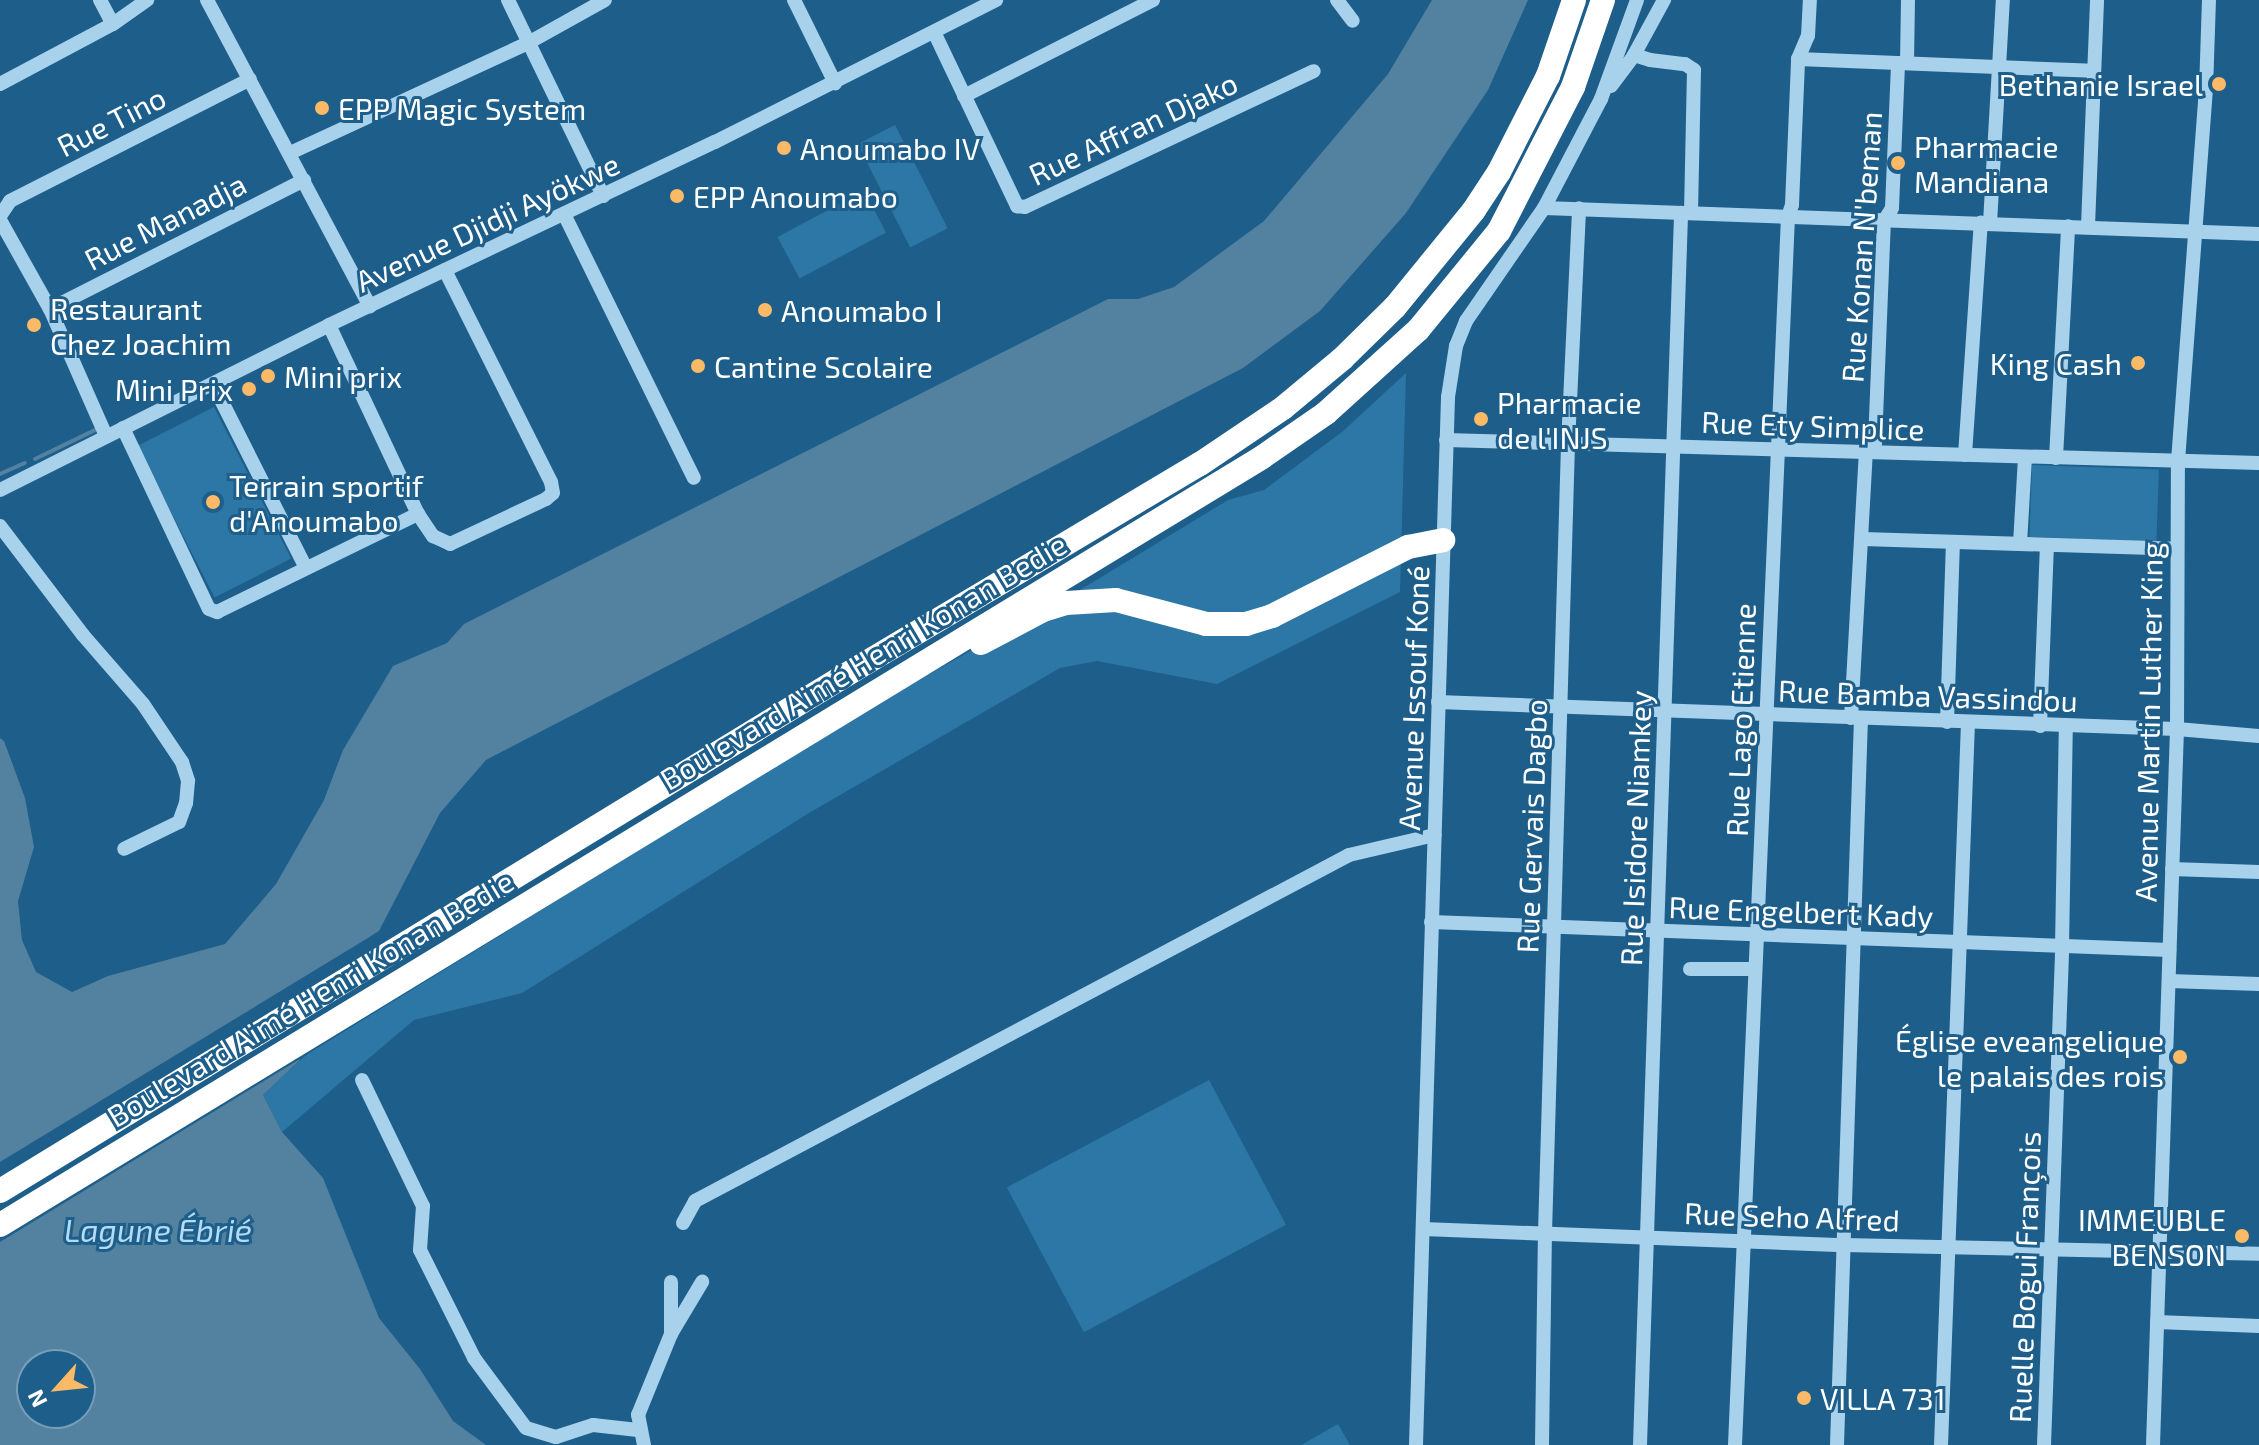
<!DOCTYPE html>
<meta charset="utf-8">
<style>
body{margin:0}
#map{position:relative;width:2259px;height:1445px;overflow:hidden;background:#1d5e8a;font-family:"Exo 2",sans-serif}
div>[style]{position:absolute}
.green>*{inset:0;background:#2d77a6;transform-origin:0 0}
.water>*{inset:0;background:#5381a0}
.pier>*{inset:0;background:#1d5e8a}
.stream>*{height:4px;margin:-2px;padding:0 2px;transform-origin:2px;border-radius:2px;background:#5381a0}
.minor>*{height:14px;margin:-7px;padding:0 7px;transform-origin:7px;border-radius:7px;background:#a8d1ec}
.highway>*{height:24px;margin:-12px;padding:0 12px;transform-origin:12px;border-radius:12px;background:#fff}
.dots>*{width:22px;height:22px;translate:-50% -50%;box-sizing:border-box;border:4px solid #1d5e8a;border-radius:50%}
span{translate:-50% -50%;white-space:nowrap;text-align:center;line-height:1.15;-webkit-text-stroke:6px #1d5e8a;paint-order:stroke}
.poi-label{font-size:30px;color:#fff}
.right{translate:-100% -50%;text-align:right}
.left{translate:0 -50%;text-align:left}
.street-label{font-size:30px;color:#fff}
.water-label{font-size:32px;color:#b4dbf3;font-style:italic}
.north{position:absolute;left:16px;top:1349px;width:80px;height:80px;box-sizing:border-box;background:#1d5e8a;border:2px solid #779eb9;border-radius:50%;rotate:243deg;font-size:22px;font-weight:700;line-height:32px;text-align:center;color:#fff}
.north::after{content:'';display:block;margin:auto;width:28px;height:36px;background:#fcb966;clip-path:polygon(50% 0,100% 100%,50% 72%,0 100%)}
</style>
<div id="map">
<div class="green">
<div style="left:895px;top:125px;width:116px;height:42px;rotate:63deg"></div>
<div style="left:864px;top:191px;width:47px;height:98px;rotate:62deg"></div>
<div style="clip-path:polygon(1406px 373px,1400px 592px,1217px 684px,1097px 661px,1060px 668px,809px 813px,522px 993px,414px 1020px,282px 1132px,263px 1095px,306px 1055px,876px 704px,1090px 584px,1228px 500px,1264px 490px,1342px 432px)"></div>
<div style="left:214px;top:407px;width:170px;height:86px;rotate:63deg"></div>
<div style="left:2032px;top:465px;width:127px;height:72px;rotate:2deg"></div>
<div style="left:1209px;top:1080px;width:164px;height:229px;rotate:62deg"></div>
<div style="clip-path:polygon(1338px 1424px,1350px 1445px,1301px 1445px)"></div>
</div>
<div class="water">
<div style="clip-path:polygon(evenodd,1432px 0,1528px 0,1488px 90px,1406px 213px,1320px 311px,1243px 368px,486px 760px,440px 813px,379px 931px,371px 936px,299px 1061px,263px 1095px,282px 1132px,323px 1178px,379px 1318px,420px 1369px,453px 1421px,486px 1445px,0 1445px,0 738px,4px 741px,25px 798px,34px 847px,18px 901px,22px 940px,36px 972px,72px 992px,108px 976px,225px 944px,276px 884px,324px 800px,343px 750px,393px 666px,447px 643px,464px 624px,1108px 299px,1138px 299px,1174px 287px,1264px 221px,1388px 74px,1432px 0,32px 1365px,80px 1365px,80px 1413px,32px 1413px,32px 1365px)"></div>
</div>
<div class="pier">
<div style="clip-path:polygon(386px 927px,374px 939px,308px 1054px,0 1242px,0 1162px)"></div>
</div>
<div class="stream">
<div style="left:35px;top:459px;width:67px;rotate:-25.8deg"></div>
<div style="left:0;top:474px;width:27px;rotate:-24deg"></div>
</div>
<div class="minor">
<div style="left:100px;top:0;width:27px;rotate:62deg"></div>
<div style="left:207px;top:0;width:347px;rotate:62deg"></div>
<div style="left:508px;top:0;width:218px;rotate:64.1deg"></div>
<div style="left:794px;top:0;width:93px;rotate:63.7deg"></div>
<div style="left:1337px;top:0;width:26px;rotate:53deg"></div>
<div style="left:935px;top:34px;width:191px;rotate:64.5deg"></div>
<div style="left:1017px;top:206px;width:8px;rotate:7deg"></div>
<div style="left:1025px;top:207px;width:319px;rotate:-25.2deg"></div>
<div style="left:1634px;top:55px;width:17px;rotate:17deg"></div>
<div style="left:1650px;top:60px;width:35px;rotate:7deg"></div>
<div style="left:1685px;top:64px;width:11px;rotate:34deg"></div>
<div style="left:1694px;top:70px;width:143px;rotate:91.2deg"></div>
<div style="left:1798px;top:59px;width:295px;rotate:2.3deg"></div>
<div style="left:1907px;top:63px;width:63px;rotate:-89.1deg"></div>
<div style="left:0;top:84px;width:128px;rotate:-28deg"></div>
<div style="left:113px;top:24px;width:42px;rotate:-35.2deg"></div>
<div style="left:1611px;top:86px;width:39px;rotate:-53deg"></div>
<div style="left:1634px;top:55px;width:63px;rotate:-61.4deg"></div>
<div style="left:964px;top:96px;width:212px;rotate:-26.9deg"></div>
<div style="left:290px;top:153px;width:262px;rotate:-24.8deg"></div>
<div style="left:528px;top:43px;width:88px;rotate:-29.2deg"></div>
<div style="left:1544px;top:208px;width:715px;rotate:2.08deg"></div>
<div style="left:564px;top:214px;width:294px;rotate:63.8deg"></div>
<div style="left:0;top:216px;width:18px;rotate:-56deg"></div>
<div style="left:10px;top:201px;width:269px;rotate:-26.9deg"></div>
<div style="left:0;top:220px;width:102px;rotate:60.7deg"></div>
<div style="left:50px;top:309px;width:139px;rotate:66.2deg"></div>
<div style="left:1990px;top:223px;width:223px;rotate:-86.7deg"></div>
<div style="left:2088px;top:226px;width:226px;rotate:-87.7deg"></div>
<div style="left:50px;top:309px;width:285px;rotate:-26.9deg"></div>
<div style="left:329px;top:325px;width:209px;rotate:64.8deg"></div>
<div style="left:418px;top:514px;width:27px;rotate:56deg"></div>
<div style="left:433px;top:536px;width:19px;rotate:25deg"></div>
<div style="left:450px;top:544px;width:106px;rotate:-25.1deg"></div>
<div style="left:546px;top:499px;width:9px;rotate:-41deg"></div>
<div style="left:553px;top:493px;width:11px;rotate:-100deg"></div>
<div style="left:551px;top:482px;width:237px;rotate:-116.6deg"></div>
<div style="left:213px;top:384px;width:206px;rotate:63.2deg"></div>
<div style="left:123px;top:428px;width:200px;rotate:64.6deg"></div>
<div style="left:209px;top:609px;width:9px;rotate:21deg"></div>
<div style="left:217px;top:612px;width:224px;rotate:-26deg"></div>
<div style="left:1446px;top:440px;width:813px;rotate:1.62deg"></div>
<div style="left:1965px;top:455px;width:233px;rotate:-86.1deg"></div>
<div style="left:2056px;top:458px;width:232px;rotate:-87deg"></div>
<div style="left:0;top:490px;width:368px;rotate:-26.6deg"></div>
<div style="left:329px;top:325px;width:427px;rotate:-25.4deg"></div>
<div style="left:715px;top:142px;width:315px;rotate:-26.8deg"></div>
<div style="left:0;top:526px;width:137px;rotate:52.7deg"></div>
<div style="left:83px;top:635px;width:91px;rotate:49deg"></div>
<div style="left:143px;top:704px;width:70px;rotate:56.1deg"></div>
<div style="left:182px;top:762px;width:20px;rotate:72deg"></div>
<div style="left:188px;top:781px;width:22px;rotate:95deg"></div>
<div style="left:186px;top:803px;width:20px;rotate:110deg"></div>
<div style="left:179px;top:822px;width:61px;rotate:153.9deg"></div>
<div style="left:1863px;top:539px;width:314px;rotate:1.8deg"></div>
<div style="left:2020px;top:544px;width:87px;rotate:-86.7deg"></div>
<div style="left:1438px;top:702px;width:739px;rotate:2.09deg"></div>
<div style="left:2177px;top:729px;width:82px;rotate:4.9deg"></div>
<div style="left:1851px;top:718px;width:266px;rotate:-86.8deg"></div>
<div style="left:1866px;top:452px;width:13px;rotate:-45deg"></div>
<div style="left:1875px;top:443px;width:222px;rotate:-87.7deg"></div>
<div style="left:1884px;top:221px;width:15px;rotate:-58deg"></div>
<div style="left:1892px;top:208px;width:145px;rotate:-87.6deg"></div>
<div style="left:1947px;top:722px;width:180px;rotate:-88.1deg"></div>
<div style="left:2040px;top:726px;width:181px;rotate:-87.8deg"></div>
<div style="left:2172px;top:869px;width:87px;rotate:2deg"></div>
<div style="left:1431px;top:922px;width:739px;rotate:2.17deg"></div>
<div style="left:1690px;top:969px;width:65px"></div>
<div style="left:2169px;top:981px;width:90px;rotate:1.9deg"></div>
<div style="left:362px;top:1080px;width:140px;rotate:64.2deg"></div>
<div style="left:423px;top:1206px;width:44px;rotate:93.9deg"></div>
<div style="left:420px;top:1250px;width:121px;rotate:63.4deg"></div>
<div style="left:474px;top:1358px;width:87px;rotate:53.4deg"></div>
<div style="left:526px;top:1428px;width:31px;rotate:17deg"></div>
<div style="left:556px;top:1437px;width:39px;rotate:-18deg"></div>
<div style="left:593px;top:1425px;width:45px;rotate:6.3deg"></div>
<div style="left:683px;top:1223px;width:25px;rotate:-61deg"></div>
<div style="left:695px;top:1201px;width:740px;rotate:-27.88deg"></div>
<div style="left:1349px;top:855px;width:88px;rotate:-13.1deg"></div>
<div style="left:1423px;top:1229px;width:421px;rotate:2.2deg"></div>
<div style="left:1844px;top:1245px;width:415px;rotate:1.2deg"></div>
<div style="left:2157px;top:1322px;width:102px;rotate:2.2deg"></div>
<div style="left:671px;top:1334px;width:52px;rotate:-90deg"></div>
<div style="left:644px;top:1445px;width:31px;rotate:-101deg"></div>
<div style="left:638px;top:1415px;width:87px;rotate:-67.8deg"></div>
<div style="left:671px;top:1334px;width:61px;rotate:-59.2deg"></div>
<div style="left:1416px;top:1445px;width:1048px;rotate:-88.25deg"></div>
<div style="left:1448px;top:397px;width:52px;rotate:-81.1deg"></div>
<div style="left:1456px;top:346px;width:27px;rotate:-68deg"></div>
<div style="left:1466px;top:321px;width:137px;rotate:-55.4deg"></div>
<div style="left:1544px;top:208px;width:123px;rotate:-62.4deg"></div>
<div style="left:1601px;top:99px;width:105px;rotate:-70deg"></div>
<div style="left:1542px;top:1445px;width:212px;rotate:-89.2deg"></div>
<div style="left:1545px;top:1233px;width:789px;rotate:-88.33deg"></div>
<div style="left:1568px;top:444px;width:236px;rotate:-87.3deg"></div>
<div style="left:1640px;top:1445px;width:1233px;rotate:-88.09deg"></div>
<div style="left:1735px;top:1445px;width:1229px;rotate:-87.53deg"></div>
<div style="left:1788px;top:217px;width:13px;rotate:-72deg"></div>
<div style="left:1792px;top:205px;width:146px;rotate:-87.6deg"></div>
<div style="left:1798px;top:59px;width:25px;rotate:-67deg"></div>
<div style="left:1808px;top:36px;width:36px;rotate:-87deg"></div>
<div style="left:1837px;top:1445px;width:726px;rotate:-88.11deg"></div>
<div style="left:1941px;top:1445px;width:723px;rotate:-87.86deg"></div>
<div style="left:2044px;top:1445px;width:498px;rotate:-87.9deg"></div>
<div style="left:2062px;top:947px;width:221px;rotate:-89deg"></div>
<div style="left:2153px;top:1445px;width:716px;rotate:-88.08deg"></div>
<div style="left:2177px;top:729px;width:268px;rotate:-89.8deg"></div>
<div style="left:2178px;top:461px;width:372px;rotate:-85.7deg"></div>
<div style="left:2206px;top:90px;width:90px;rotate:-88.1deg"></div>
</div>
<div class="highway">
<div style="left:981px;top:643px;width:70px;rotate:-28deg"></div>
<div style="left:1043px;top:610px;width:24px;rotate:-17deg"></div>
<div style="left:1066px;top:603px;width:50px;rotate:-3.4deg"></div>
<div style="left:1116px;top:600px;width:93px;rotate:14.9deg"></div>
<div style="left:1206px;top:624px;width:40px"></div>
<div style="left:1246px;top:624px;width:27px;rotate:-17deg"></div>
<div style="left:1272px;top:616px;width:153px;rotate:-26.9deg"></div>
<div style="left:1408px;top:547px;width:36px;rotate:-11deg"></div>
<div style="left:0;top:1191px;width:1000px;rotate:-31.39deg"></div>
<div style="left:854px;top:670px;width:403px;rotate:-30.8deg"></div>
<div style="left:1200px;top:464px;width:100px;rotate:-34deg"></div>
<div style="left:1283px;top:408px;width:77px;rotate:-39.7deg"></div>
<div style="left:1342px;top:359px;width:74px;rotate:-44.5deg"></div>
<div style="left:1395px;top:307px;width:125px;rotate:-50.8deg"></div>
<div style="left:1474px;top:210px;width:45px;rotate:-56.7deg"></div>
<div style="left:1499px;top:172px;width:108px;rotate:-63deg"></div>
<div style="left:1548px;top:76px;width:80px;rotate:-71.1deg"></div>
<div style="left:0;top:1225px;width:1476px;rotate:-31.31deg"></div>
<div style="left:1261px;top:458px;width:79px;rotate:-34.7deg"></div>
<div style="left:1326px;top:413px;width:124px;rotate:-42.1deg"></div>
<div style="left:1418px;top:330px;width:128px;rotate:-50.7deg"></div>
<div style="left:1499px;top:231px;width:162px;rotate:-62.8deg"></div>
<div style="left:1573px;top:87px;width:92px;rotate:-71deg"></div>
</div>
<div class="dots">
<div style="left:2219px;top:84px;background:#fcb966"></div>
<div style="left:322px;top:108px;background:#fcb966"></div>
<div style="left:784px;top:148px;background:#fcb966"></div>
<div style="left:1898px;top:163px;background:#fcb966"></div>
<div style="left:677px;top:196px;background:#fcb966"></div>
<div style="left:765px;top:310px;background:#fcb966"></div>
<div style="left:34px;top:325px;background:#fcb966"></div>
<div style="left:2138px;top:363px;background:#fcb966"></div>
<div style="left:698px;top:366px;background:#fcb966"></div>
<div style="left:268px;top:376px;background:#fcb966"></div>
<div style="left:249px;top:389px;background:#fcb966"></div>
<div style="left:1481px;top:419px;background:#fcb966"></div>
<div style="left:213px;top:502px;background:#fcb966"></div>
<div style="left:2180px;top:1057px;background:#fcb966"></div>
<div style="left:2242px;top:1236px;background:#fcb966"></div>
<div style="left:1804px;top:1398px;background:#fcb966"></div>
</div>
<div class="poi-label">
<span class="right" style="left:2203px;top:84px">Bethanie Israel</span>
<span class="left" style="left:338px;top:108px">EPP Magic System</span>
<span class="left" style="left:1914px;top:163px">Pharmacie<br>Mandiana</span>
<span class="left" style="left:800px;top:148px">Anoumabo IV</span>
<span class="left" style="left:693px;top:196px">EPP Anoumabo</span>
<span class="left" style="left:50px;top:325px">Restaurant<br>Chez Joachim</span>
<span class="left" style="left:781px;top:310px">Anoumabo I</span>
<span class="right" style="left:2122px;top:363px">King Cash</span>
<span class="left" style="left:714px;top:366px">Cantine Scolaire</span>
<span class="left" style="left:284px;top:376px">Mini prix</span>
<span class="right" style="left:233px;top:389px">Mini Prix</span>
<span class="left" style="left:1497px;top:419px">Pharmacie<br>de l'INJS</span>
<span class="left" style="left:229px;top:502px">Terrain sportif<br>d'Anoumabo</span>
<span class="right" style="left:2164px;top:1057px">Église eveangelique<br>le palais des rois</span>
<span class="right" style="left:2226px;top:1236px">IMMEUBLE<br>BENSON</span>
<span class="left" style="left:1820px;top:1398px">VILLA 731</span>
</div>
<div class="street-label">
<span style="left:111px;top:121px;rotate:-27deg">Rue Tino</span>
<span style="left:1133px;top:128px;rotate:-25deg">Rue Affran Djako</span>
<span style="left:165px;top:221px;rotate:-27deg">Rue Manadja</span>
<span style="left:487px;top:222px;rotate:-25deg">Avenue Djidji Ayökwe</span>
<span style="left:1861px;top:247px;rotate:-86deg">Rue Konan N'beman</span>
<span style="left:1813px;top:425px;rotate:2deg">Rue Ety Simplice</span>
<span style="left:863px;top:661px;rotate:-31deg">Boulevard Aimé Henri Konan Bedie</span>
<span style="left:1928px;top:695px;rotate:2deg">Rue Bamba Vassindou</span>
<span style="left:1413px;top:698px;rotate:-88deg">Avenue Issouf Koné</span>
<span style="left:1740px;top:720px;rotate:-88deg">Rue Lago Etienne</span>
<span style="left:2148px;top:722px;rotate:-89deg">Avenue Martin Luther King</span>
<span style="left:1531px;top:826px;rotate:-88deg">Rue Gervais Dagbo</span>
<span style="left:1635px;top:828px;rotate:-88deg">Rue Isidore Niamkey</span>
<span style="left:1801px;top:911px;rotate:2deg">Rue Engelbert Kady</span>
<span style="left:310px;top:998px;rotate:-31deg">Boulevard Aimé Henri Konan Bedie</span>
<span style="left:1792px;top:1216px;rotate:2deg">Rue Seho Alfred</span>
<span style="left:2024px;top:1277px;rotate:-88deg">Ruelle Bogui François</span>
</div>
<div class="water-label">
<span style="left:158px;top:1229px">Lagune Ébrié</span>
</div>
<div class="north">N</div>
</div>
